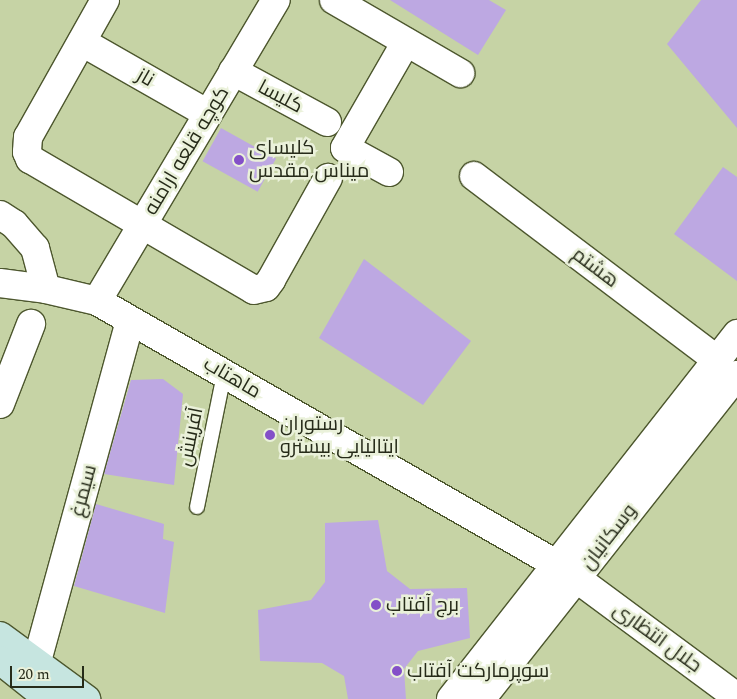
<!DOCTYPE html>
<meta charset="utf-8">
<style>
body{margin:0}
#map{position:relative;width:737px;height:699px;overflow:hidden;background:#c6d3a5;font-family:Spectral,Cairo,serif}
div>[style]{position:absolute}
.building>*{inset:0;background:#bda8e2;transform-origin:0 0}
.roads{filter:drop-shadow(1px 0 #4d572e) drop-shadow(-1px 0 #4d572e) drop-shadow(0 1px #4d572e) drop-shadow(0 -1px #4d572e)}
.service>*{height:14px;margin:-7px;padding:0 7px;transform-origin:7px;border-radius:7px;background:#fff}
.minor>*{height:28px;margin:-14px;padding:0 14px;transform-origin:14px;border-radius:14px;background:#fff}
.tertiary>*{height:28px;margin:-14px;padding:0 14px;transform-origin:14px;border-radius:14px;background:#fff}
.secondary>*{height:28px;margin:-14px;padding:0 14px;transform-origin:14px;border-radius:14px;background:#c6e5e0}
.dots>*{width:14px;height:14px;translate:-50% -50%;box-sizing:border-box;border:2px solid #eaf1da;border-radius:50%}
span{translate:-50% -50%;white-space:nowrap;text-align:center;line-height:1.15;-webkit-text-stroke:5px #eaf1da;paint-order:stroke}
.street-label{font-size:20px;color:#262b19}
.poi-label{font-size:20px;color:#262b19}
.left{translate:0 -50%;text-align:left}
.scale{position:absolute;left:10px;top:666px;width:74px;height:22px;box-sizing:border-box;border:2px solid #262b19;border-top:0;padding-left:6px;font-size:15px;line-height:18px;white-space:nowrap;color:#262b19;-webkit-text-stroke:4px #eaf1da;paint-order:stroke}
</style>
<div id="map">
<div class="building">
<div style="clip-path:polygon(390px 0,489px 0,506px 10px,478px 55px)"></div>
<div style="clip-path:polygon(701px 0,737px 0,737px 128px,667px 44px)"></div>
<div style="left:221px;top:128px;width:63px;height:38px;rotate:29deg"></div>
<div style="clip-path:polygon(723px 167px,737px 177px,737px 281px,674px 234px)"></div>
<div style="clip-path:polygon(364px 259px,471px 341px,423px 405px,319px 338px)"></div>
<div style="clip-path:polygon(163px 379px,183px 394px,174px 485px,104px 474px,131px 380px)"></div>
<div style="clip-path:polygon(96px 504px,164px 524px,163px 539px,174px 542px,165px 613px,74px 586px)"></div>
<div style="clip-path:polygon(378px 520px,387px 571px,410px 589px,467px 588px,470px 638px,418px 651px,404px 669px,406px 699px,348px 699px,344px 676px,322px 663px,260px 661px,258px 610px,311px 600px,325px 582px,325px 523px)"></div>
</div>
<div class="roads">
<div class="service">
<div style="left:197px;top:507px;width:136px;rotate:-78.5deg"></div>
</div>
<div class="minor">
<div style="left:105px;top:0;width:157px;rotate:119.3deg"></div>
<div style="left:28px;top:137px;width:15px;rotate:94deg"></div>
<div style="left:27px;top:152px;width:8px;rotate:67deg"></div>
<div style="left:30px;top:159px;width:259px;rotate:30.3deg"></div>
<div style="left:254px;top:290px;width:12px;rotate:-14deg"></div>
<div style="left:266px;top:287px;width:9px;rotate:-54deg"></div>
<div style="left:271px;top:280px;width:117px;rotate:-60.8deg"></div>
<div style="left:334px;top:0;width:146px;rotate:30.1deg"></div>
<div style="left:82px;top:42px;width:145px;rotate:29.7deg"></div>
<div style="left:233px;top:71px;width:107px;rotate:28.5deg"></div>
<div style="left:389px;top:172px;width:50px;rotate:-151.4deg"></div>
<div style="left:345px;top:148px;width:122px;rotate:-60.1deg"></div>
<div style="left:474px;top:176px;width:303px;rotate:37.1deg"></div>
<div style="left:0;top:215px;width:17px;rotate:33deg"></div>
<div style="left:14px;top:224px;width:32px;rotate:49deg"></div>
<div style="left:35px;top:248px;width:42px;rotate:75deg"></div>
<div style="left:97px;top:301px;width:350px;rotate:-59.3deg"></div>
<div style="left:0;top:404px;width:86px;rotate:-68.8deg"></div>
<div style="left:37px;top:661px;width:353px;rotate:-74.7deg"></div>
</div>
<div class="tertiary">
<div style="left:0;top:283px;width:46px;rotate:7.4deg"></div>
<div style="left:46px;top:289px;width:52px;rotate:13.2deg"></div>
<div style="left:97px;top:301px;width:529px;rotate:29.81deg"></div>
<div style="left:576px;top:578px;width:200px;rotate:36.5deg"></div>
<div style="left:451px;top:699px;width:464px;rotate:-51.9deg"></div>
<div style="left:481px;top:699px;width:413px;rotate:-51.7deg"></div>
</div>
<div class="secondary">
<div style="left:0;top:636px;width:107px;rotate:36.2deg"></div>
<div style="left:0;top:660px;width:63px;rotate:38.5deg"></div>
</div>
</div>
<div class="dots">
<div style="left:239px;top:160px;background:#8450c8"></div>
<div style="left:270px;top:435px;background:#8450c8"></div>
<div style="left:376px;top:605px;background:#8450c8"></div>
<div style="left:397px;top:671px;background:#8450c8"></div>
</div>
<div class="street-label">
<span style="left:145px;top:78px;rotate:30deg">ناز</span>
<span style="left:280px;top:97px;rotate:28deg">کلیسا</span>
<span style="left:187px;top:151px;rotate:-59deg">کوچه قلعه ارامنه</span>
<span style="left:595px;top:268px;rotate:37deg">هشتم</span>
<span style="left:232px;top:378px;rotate:30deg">ماهتاب</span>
<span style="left:191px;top:437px;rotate:-78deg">آفرینش</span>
<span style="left:84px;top:491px;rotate:-75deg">سیمرغ</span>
<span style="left:609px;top:537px;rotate:-52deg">وسکانیان</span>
<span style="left:657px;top:638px;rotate:36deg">جلال انتظاری</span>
</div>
<div class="poi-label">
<span class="left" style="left:249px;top:160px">کلیسای<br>میناس مقدس</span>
<span class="left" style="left:280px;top:436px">رستوران<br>ایتالیایی بیسترو</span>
<span class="left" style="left:386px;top:605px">برج آفتاب</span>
<span class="left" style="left:407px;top:671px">سوپرمارکت آفتاب</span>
</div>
<div class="scale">20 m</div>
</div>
